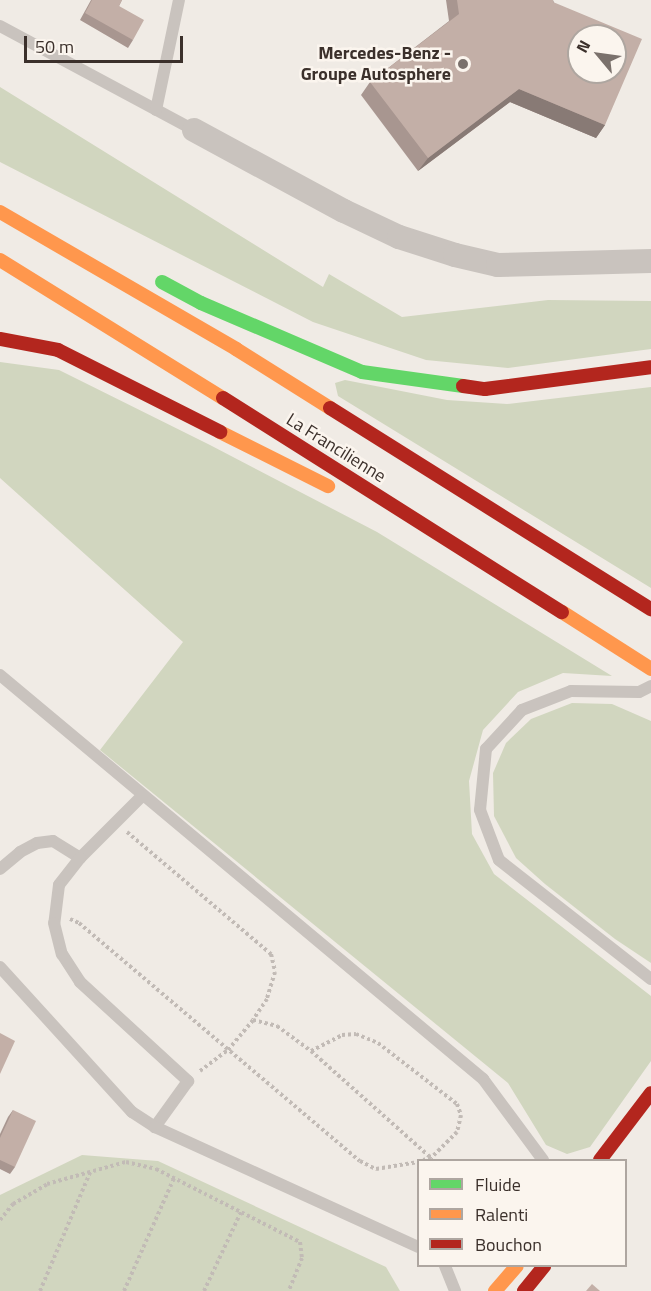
<!DOCTYPE html>
<style>
body{margin:0}
#map{position:relative;width:651px;height:1291px;overflow:hidden;background:#f0ebe5;font-family:"Titillium Web",sans-serif}
div>[style]{position:absolute}
.green>*{inset:0;background:#d1d6bf}
.path>*{height:4px;margin-top:-2px;transform-origin:0;background:repeating-linear-gradient(90deg,#c2bbb6 0 3px,transparent 0 6px)}
.lane>*{height:12px;margin:-6px;padding:0 6px;transform-origin:6px;border-radius:6px;background:#c9c3be}
.street>*{height:24px;margin:-12px;padding:0 12px;transform-origin:12px;border-radius:12px;background:#c9c3be}
.fast>*{height:14px;margin:-7px;padding:0 7px;transform-origin:7px;border-radius:7px;background:#63d668}
.slow>*{height:14px;margin:-7px;padding:0 7px;transform-origin:7px;border-radius:7px;background:#ff974d}
.jam>*{height:14px;margin:-7px;padding:0 7px;transform-origin:7px;border-radius:7px;background:#b3261e}
.wall>*{inset:0;background:#a89690}
.shaded-wall>*{inset:0;background:#887a75}
.building>*{inset:0;background:#c3afa7}
.dots>*{width:16px;height:16px;translate:-50% -50%;box-sizing:border-box;border:3px solid #fbf5ee;border-radius:50%}
span{translate:-50% -50%;white-space:nowrap;text-align:center;line-height:1.15;-webkit-text-stroke:5px #fbf5ee;paint-order:stroke}
.poi-label{font-size:18px;color:#3b302b;font-weight:700}
.right{translate:-100% -50%;text-align:right}
.street-label{font-size:18px;color:#3b302b}
.legend{position:absolute;left:417px;top:1159px;width:210px;height:108px;box-sizing:border-box;background:#fbf5ee;border:2px solid #aea6a0;margin:0;padding:8px 10px;list-style:none;font-size:18px;color:#3b302b}
.legend li{display:flex;align-items:center;gap:12px;height:30px}
.legend b{width:30px;border:2px solid #aea6a0}
.north{position:absolute;left:567px;top:24px;width:60px;height:60px;box-sizing:border-box;background:#fbf5ee;border:2px solid #aea6a0;border-radius:50%;rotate:299deg;font-size:16px;font-weight:700;line-height:24px;text-align:center;color:#3b302b}
.north::after{content:'';display:block;margin:auto;width:21px;height:27px;background:#7a716c;clip-path:polygon(50% 0,100% 100%,50% 72%,0 100%)}
.scale{position:absolute;left:24px;top:36px;width:159px;height:27px;box-sizing:border-box;border:3px solid #3b302b;border-top:0;padding-left:8px;font-size:18px;line-height:21px;white-space:nowrap;color:#3b302b;-webkit-text-stroke:4px #fbf5ee;paint-order:stroke}
</style>
<div id="map">
<div class="green">
<div style="clip-path:polygon(0 87px,323px 287px,329px 274px,402px 317px,548px 300px,651px 301px,651px 349px,508px 368px,426px 360px,313px 322px,0 162px)"></div>
<div style="clip-path:polygon(0 362px,59px 370px,210px 445px,377px 532px,612px 676px,563px 673px,518px 692px,483px 730px,469px 781px,472px 834px,494px 874px,651px 996px,651px 1061px,590px 1147px,567px 1154px,546px 1145px,508px 1083px,100px 750px,183px 642px,0 478px)"></div>
<div style="clip-path:polygon(345px 380px,447px 400px,507px 404px,651px 387px,651px 588px,338px 396px,335px 383px)"></div>
<div style="clip-path:polygon(572px 703px,612px 704px,651px 721px,651px 963px,615px 939px,545px 884px,516px 858px,494px 816px,493px 773px,506px 743px,531px 719px)"></div>
<div style="clip-path:polygon(82px 1155px,158px 1161px,386px 1267px,400px 1291px,0 1291px,0 1195px)"></div>
</div>
<div class="path">
<div style="left:127px;top:832px;width:189px;rotate:40.3deg"></div>
<div style="left:271px;top:954px;width:18px;rotate:77deg"></div>
<div style="left:275px;top:972px;width:28px;rotate:107deg"></div>
<div style="left:267px;top:999px;width:25px;rotate:124deg"></div>
<div style="left:70px;top:919px;width:10px;rotate:24deg"></div>
<div style="left:79px;top:923px;width:368px;rotate:40.3deg"></div>
<div style="left:360px;top:1161px;width:18px;rotate:27deg"></div>
<div style="left:376px;top:1169px;width:43px;rotate:-9.5deg"></div>
<div style="left:311px;top:1051px;width:161px;rotate:41.7deg"></div>
<div style="left:200px;top:1071px;width:35px;rotate:-37deg"></div>
<div style="left:228px;top:1050px;width:39px;rotate:-50deg"></div>
<div style="left:253px;top:1020px;width:25px;rotate:14deg"></div>
<div style="left:277px;top:1026px;width:42px;rotate:36.3deg"></div>
<div style="left:311px;top:1051px;width:35px;rotate:-27deg"></div>
<div style="left:342px;top:1035px;width:14px;rotate:-4deg"></div>
<div style="left:356px;top:1034px;width:24px;rotate:22deg"></div>
<div style="left:378px;top:1043px;width:100px;rotate:37.7deg"></div>
<div style="left:457px;top:1104px;width:12px;rotate:70deg"></div>
<div style="left:461px;top:1115px;width:17px;rotate:103deg"></div>
<div style="left:457px;top:1132px;width:37px;rotate:135deg"></div>
<div style="left:431px;top:1158px;width:8px;rotate:166deg"></div>
<div style="left:0;top:1220px;width:21px;rotate:-51deg"></div>
<div style="left:13px;top:1204px;width:39px;rotate:-30deg"></div>
<div style="left:47px;top:1184px;width:82px;rotate:-15.6deg"></div>
<div style="left:126px;top:1162px;width:31px;rotate:13deg"></div>
<div style="left:156px;top:1169px;width:161px;rotate:26.9deg"></div>
<div style="left:300px;top:1242px;width:16px;rotate:83deg"></div>
<div style="left:302px;top:1258px;width:35px;rotate:112deg"></div>
<div style="left:40px;top:1291px;width:131px;rotate:-67.1deg"></div>
<div style="left:124px;top:1291px;width:124px;rotate:-66.1deg"></div>
<div style="left:204px;top:1291px;width:87px;rotate:-64.9deg"></div>
</div>
<div class="lane">
<div style="left:0;top:26px;width:220px;rotate:28.2deg"></div>
<div style="left:156px;top:110px;width:112px;rotate:-78.2deg"></div>
<div style="left:0;top:675px;width:630px;rotate:39.91deg"></div>
<div style="left:483px;top:1079px;width:101px;rotate:53.5deg"></div>
<div style="left:651px;top:686px;width:13px;rotate:153deg"></div>
<div style="left:639px;top:692px;width:68px;rotate:-179.2deg"></div>
<div style="left:571px;top:691px;width:53px;rotate:158.8deg"></div>
<div style="left:522px;top:710px;width:53px;rotate:132.7deg"></div>
<div style="left:486px;top:749px;width:61px;rotate:95.6deg"></div>
<div style="left:480px;top:810px;width:53px;rotate:69.2deg"></div>
<div style="left:499px;top:860px;width:193px;rotate:38.1deg"></div>
<div style="left:80px;top:858px;width:88px;rotate:-45deg"></div>
<div style="left:0;top:869px;width:26px;rotate:-40deg"></div>
<div style="left:20px;top:852px;width:19px;rotate:-28deg"></div>
<div style="left:37px;top:843px;width:16px;rotate:-7deg"></div>
<div style="left:53px;top:841px;width:32px;rotate:32deg"></div>
<div style="left:80px;top:858px;width:34px;rotate:128deg"></div>
<div style="left:59px;top:885px;width:38px;rotate:97deg"></div>
<div style="left:54px;top:923px;width:32px;rotate:76deg"></div>
<div style="left:62px;top:954px;width:33px;rotate:57deg"></div>
<div style="left:80px;top:982px;width:147px;rotate:42.5deg"></div>
<div style="left:188px;top:1081px;width:57px;rotate:125.7deg"></div>
<div style="left:0;top:967px;width:196px;rotate:47.7deg"></div>
<div style="left:132px;top:1112px;width:27px;rotate:33deg"></div>
<div style="left:155px;top:1127px;width:289px;rotate:24.5deg"></div>
<div style="left:445px;top:1266px;width:27px;rotate:68deg"></div>
</div>
<div class="street">
<div style="left:194px;top:130px;width:170px;rotate:28.4deg"></div>
<div style="left:344px;top:211px;width:61px;rotate:25.3deg"></div>
<div style="left:399px;top:237px;width:59px;rotate:17.8deg"></div>
<div style="left:455px;top:255px;width:44px;rotate:13.1deg"></div>
<div style="left:498px;top:265px;width:153px;rotate:-1.5deg"></div>
</div>
<div class="fast">
<div style="left:162px;top:282px;width:44px;rotate:28.3deg"></div>
<div style="left:201px;top:303px;width:175px;rotate:23.2deg"></div>
<div style="left:362px;top:372px;width:102px;rotate:7.9deg"></div>
</div>
<div class="slow">
<div style="left:0;top:212px;width:273px;rotate:30.1deg"></div>
<div style="left:236px;top:349px;width:111px;rotate:32.1deg"></div>
<div style="left:0;top:260px;width:262px;rotate:31.8deg"></div>
<div style="left:220px;top:432px;width:121px;rotate:26.6deg"></div>
<div style="left:562px;top:612px;width:106px;rotate:32.6deg"></div>
<div style="left:495px;top:1291px;width:33px;rotate:-49deg"></div>
</div>
<div class="jam">
<div style="left:0;top:339px;width:59px;rotate:10.7deg"></div>
<div style="left:58px;top:350px;width:182px;rotate:26.8deg"></div>
<div style="left:463px;top:386px;width:22px;rotate:8deg"></div>
<div style="left:485px;top:389px;width:167px;rotate:-7.5deg"></div>
<div style="left:223px;top:398px;width:401px;rotate:32.3deg"></div>
<div style="left:330px;top:408px;width:379px;rotate:32.1deg"></div>
<div style="left:600px;top:1160px;width:84px;rotate:-52.7deg"></div>
<div style="left:524px;top:1291px;width:32px;rotate:-51deg"></div>
</div>
<div class="wall">
<div style="clip-path:polygon(91px 0,122px 0,119px 6px,133px 40px,128px 48px,80px 20px)"></div>
<div style="clip-path:polygon(446px 0,553px 0,605px 125px,596px 138px,510px 102px,418px 171px,361px 95px,370px 82px,449px 21px)"></div>
<div style="clip-path:polygon(13px 1110px,15px 1167px,10px 1174px,0 1169px,0 1134px,8px 1117px)"></div>
</div>
<div class="shaded-wall">
<div style="clip-path:polygon(519px 89px,605px 125px,596px 138px,510px 102px,418px 171px,428px 158px)"></div>
</div>
<div class="building">
<div style="clip-path:polygon(92px 0,122px 0,119px 6px,144px 20px,133px 40px,85px 13px)"></div>
<div style="clip-path:polygon(evenodd,457px 0,553px 0,553px 2px,642px 39px,605px 125px,519px 89px,428px 158px,370px 82px,459px 14px,457px 0,579px 36px,615px 36px,615px 72px,579px 72px,579px 36px)"></div>
<div style="clip-path:polygon(0 1033px,15px 1041px,0 1074px)"></div>
<div style="clip-path:polygon(13px 1110px,36px 1121px,15px 1167px,0 1160px,0 1138px)"></div>
<div style="clip-path:polygon(592px 1284px,600px 1291px,586px 1291px)"></div>
</div>
<div class="dots">
<div style="left:463px;top:64px;background:#7a716c"></div>
</div>
<div class="poi-label">
<span class="right" style="left:451px;top:64px">Mercedes-Benz -<br>Groupe Autosphere</span>
</div>
<div class="street-label">
<span style="left:336px;top:448px;rotate:32deg">La Francilienne</span>
</div>
<ul class="legend">
<li><b style="height:8px;background:#63d668"></b>Fluide</li>
<li><b style="height:8px;background:#ff974d"></b>Ralenti</li>
<li><b style="height:8px;background:#b3261e"></b>Bouchon</li>
</ul>
<div class="north">N</div>
<div class="scale">50 m</div>
</div>
